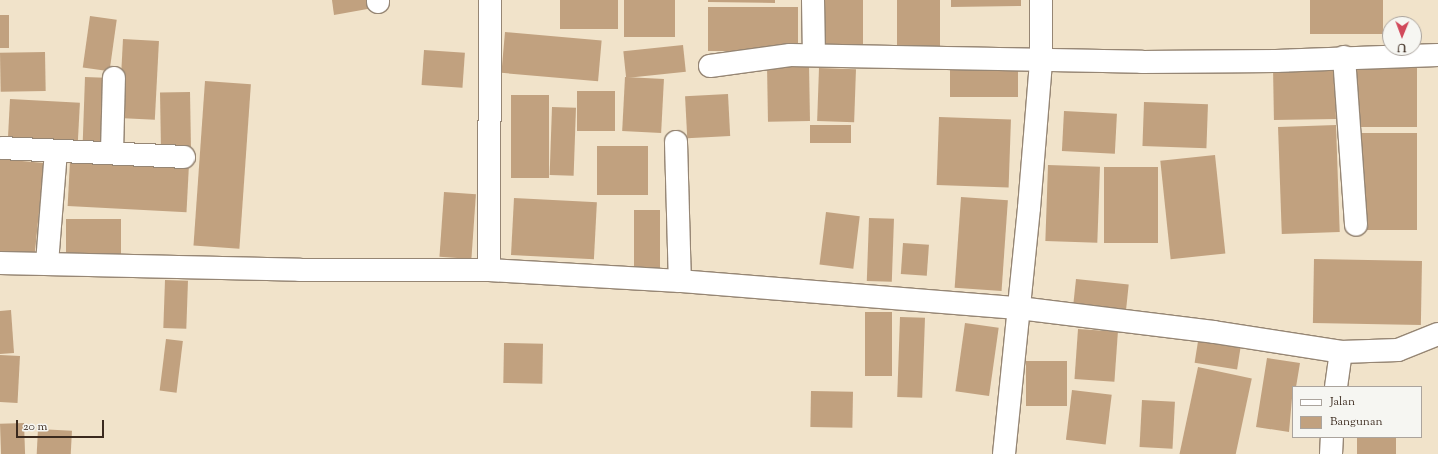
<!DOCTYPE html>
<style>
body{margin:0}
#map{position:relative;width:1438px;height:454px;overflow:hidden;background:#f1e3ca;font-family:"Sorts Mill Goudy",serif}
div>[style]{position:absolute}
.building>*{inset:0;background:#c1a17f;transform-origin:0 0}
.roads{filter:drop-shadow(1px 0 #968674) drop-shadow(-1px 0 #968674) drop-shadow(0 1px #968674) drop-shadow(0 -1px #968674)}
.minor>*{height:22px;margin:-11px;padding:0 11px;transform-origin:11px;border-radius:11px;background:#fff}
span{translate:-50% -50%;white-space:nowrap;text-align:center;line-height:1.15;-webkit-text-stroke:4px #f6f6f2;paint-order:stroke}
.legend{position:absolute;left:1292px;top:386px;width:130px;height:52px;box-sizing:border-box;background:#f6f6f2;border:1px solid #aba49d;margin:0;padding:5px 7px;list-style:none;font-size:12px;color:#3b2a1e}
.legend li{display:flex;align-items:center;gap:8px;height:20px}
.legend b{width:20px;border:1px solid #aba49d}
.north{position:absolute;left:1382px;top:16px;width:40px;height:40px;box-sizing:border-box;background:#f6f6f2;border:1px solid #aba49d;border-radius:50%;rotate:181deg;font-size:11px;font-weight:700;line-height:16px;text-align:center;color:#3b2a1e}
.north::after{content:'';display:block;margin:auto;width:14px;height:18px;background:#d1495b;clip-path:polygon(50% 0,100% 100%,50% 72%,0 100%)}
.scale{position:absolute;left:16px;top:420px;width:88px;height:18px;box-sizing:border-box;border:2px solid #3b2a1e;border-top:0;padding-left:5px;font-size:12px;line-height:14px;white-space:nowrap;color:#3b2a1e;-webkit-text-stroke:3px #f6f6f2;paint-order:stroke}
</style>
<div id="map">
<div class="building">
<div style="clip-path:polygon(332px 0,371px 0,373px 8px,334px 15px)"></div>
<div style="left:560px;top:0;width:58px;height:29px"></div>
<div style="left:624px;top:0;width:51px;height:37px"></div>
<div style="clip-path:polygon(708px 0,775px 0,775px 3px,708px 2px)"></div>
<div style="left:817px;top:0;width:46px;height:54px"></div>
<div style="left:897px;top:0;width:43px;height:51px"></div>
<div style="clip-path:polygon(951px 0,1021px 0,1021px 6px,951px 7px)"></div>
<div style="left:1310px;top:0;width:73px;height:34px"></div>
<div style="left:708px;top:7px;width:90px;height:44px"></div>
<div style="left:0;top:15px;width:9px;height:33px"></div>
<div style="left:90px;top:16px;width:27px;height:52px;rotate:8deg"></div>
<div style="left:505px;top:32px;width:97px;height:41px;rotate:5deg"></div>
<div style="left:123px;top:39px;width:36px;height:79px;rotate:3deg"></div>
<div style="left:683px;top:45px;width:27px;height:60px;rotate:84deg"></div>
<div style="left:424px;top:50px;width:41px;height:35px;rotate:4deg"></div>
<div style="left:45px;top:52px;width:39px;height:45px;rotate:89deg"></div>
<div style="left:809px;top:64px;width:57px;height:42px;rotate:89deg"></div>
<div style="left:1357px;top:65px;width:60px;height:62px"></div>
<div style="left:1335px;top:66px;width:53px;height:62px;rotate:89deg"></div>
<div style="left:819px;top:68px;width:37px;height:53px;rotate:2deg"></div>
<div style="left:1018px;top:70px;width:27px;height:68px;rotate:90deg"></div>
<div style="left:85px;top:77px;width:26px;height:67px;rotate:2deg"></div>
<div style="left:625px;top:77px;width:39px;height:54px;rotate:3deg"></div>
<div style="left:205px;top:81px;width:46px;height:165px;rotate:4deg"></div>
<div style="left:577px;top:91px;width:38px;height:40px"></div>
<div style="left:190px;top:92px;width:56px;height:30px;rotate:89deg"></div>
<div style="left:728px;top:94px;width:42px;height:43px;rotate:87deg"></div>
<div style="left:511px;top:95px;width:38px;height:83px"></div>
<div style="left:10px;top:99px;width:70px;height:41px;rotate:3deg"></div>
<div style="left:1144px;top:102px;width:64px;height:44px;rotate:2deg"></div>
<div style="left:552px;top:107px;width:24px;height:68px;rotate:2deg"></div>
<div style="left:1064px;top:111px;width:53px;height:40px;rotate:3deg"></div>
<div style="left:939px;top:117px;width:72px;height:68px;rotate:2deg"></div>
<div style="left:810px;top:125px;width:41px;height:18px"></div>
<div style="left:1336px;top:125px;width:107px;height:58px;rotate:88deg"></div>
<div style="left:1417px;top:133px;width:97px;height:56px;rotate:90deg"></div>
<div style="left:597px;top:146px;width:51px;height:49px"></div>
<div style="left:1215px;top:155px;width:99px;height:55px;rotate:84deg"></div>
<div style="clip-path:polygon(0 159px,44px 163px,34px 261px,0 258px)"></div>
<div style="left:70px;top:161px;width:119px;height:45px;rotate:3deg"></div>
<div style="left:1048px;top:165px;width:52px;height:76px;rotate:2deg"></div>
<div style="left:1104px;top:167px;width:54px;height:76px"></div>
<div style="left:444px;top:192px;width:32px;height:65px;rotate:4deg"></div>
<div style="left:961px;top:197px;width:47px;height:91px;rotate:4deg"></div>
<div style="left:514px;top:198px;width:83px;height:57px;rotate:3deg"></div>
<div style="left:634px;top:210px;width:26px;height:62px"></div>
<div style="left:826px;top:212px;width:34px;height:53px;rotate:7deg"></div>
<div style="left:869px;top:218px;width:25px;height:63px;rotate:2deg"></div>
<div style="left:121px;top:219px;width:41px;height:55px;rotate:90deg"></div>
<div style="left:903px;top:243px;width:26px;height:31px;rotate:4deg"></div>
<div style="left:1314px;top:259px;width:108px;height:64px;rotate:1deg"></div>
<div style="left:1076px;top:279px;width:53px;height:28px;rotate:6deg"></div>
<div style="left:165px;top:280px;width:23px;height:48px;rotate:2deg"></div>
<div style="clip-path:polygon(11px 310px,14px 353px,0 354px,0 311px)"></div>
<div style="left:865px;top:312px;width:27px;height:64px"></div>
<div style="left:900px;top:317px;width:25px;height:80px;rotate:2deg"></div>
<div style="left:965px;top:323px;width:34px;height:69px;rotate:8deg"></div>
<div style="left:1078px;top:329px;width:40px;height:50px;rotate:4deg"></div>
<div style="left:1199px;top:335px;width:43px;height:28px;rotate:9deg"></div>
<div style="left:166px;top:339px;width:17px;height:52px;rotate:7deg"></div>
<div style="left:504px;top:343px;width:39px;height:40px;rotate:1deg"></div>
<div style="left:0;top:355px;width:20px;height:47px;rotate:3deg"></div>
<div style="clip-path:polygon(1267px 358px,1300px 363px,1296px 387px,1293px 387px,1289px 432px,1256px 427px)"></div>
<div style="left:1026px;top:361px;width:41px;height:45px"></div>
<div style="left:1198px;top:367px;width:55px;height:89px;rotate:12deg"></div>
<div style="left:1072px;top:390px;width:40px;height:50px;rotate:7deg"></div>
<div style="left:811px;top:391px;width:42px;height:36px;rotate:1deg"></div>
<div style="left:1142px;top:400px;width:33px;height:47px;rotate:3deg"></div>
<div style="left:24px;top:423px;width:31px;height:24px;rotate:88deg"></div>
<div style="left:38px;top:429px;width:34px;height:25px;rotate:3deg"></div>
<div style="left:1357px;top:437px;width:39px;height:17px"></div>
</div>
<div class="roads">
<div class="minor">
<div style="left:378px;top:0;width:2px;rotate:90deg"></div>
<div style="left:813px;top:0;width:55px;rotate:89deg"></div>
<div style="left:1344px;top:57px;width:168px;rotate:85.9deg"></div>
<div style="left:710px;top:66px;width:81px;rotate:-7.8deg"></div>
<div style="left:790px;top:55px;width:352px;rotate:1.1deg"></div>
<div style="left:1142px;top:62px;width:134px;rotate:-0.4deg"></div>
<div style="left:1276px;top:61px;width:162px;rotate:-2.1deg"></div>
<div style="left:676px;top:142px;width:139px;rotate:88.4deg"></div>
<div style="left:1px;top:148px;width:183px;rotate:2.8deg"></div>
<div style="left:112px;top:152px;width:74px;rotate:-88.5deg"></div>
<div style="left:0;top:263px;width:300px;rotate:1.3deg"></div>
<div style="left:300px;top:270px;width:189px"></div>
<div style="left:489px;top:270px;width:191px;rotate:3.3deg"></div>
<div style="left:680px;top:281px;width:340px;rotate:4.6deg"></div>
<div style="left:1019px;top:308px;width:196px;rotate:7deg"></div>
<div style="left:1214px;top:332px;width:129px;rotate:8.9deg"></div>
<div style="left:1341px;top:352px;width:57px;rotate:-2deg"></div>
<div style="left:1398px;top:350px;width:43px;rotate:-21.8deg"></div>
<div style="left:47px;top:263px;width:112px;rotate:-85.4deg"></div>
<div style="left:489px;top:270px;width:270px;rotate:-89.8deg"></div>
<div style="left:1336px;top:387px;width:35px;rotate:-82deg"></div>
<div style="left:1004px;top:454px;width:247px;rotate:-84.2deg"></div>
<div style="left:1029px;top:208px;width:147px;rotate:-85.3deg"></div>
<div style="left:1041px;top:61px;width:61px;rotate:-90deg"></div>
<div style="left:1331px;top:454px;width:17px;rotate:-87deg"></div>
</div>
</div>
<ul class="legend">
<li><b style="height:5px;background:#fff"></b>Jalan</li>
<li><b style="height:11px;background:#c1a17f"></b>Bangunan</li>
</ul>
<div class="north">U</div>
<div class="scale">20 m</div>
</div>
